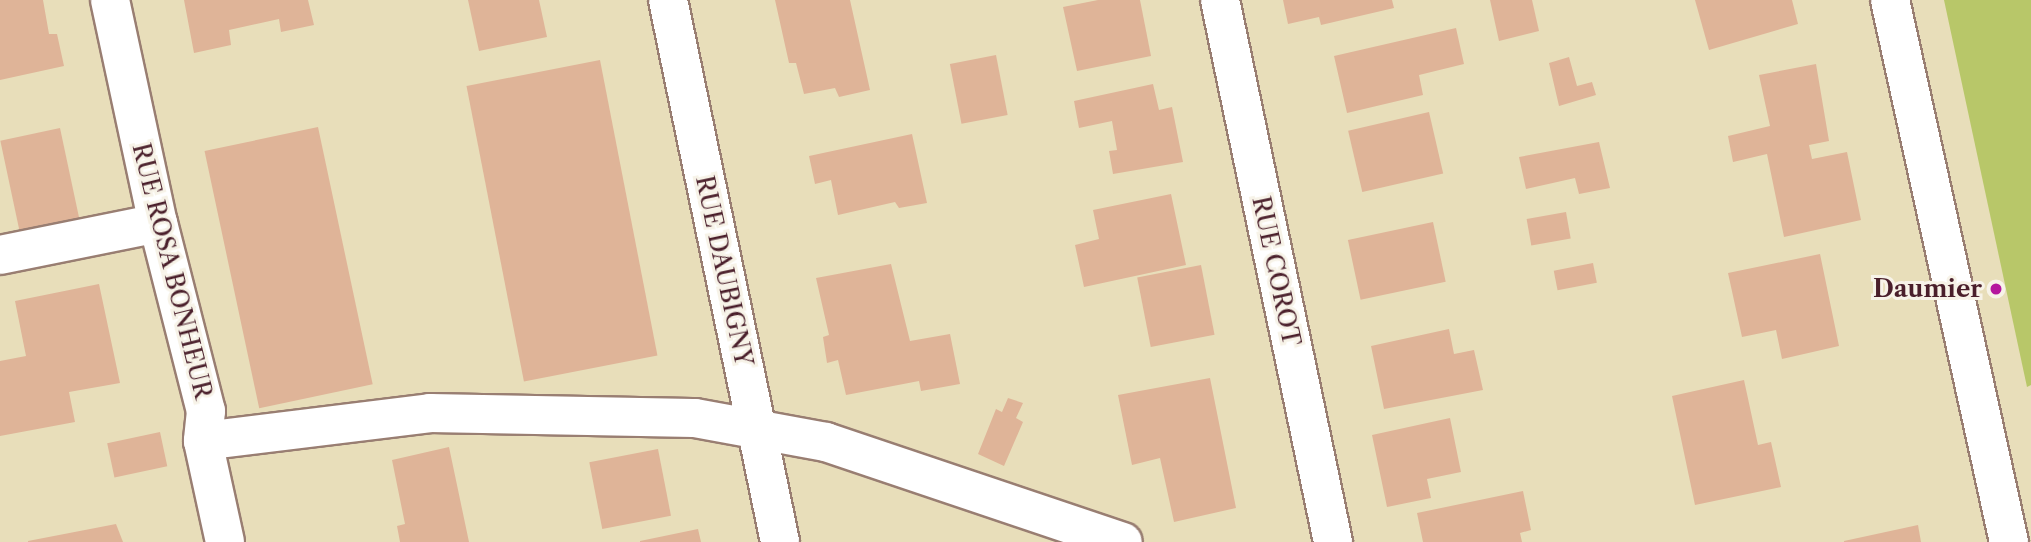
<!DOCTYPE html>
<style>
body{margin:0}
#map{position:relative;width:2031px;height:542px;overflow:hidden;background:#e8deba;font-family:"Libre Caslon Text",serif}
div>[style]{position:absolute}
.green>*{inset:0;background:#b8c769}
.building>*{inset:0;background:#dfb498;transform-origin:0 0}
.roads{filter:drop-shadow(2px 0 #997e72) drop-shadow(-2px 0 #997e72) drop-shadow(0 2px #997e72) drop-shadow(0 -2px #997e72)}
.minor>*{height:38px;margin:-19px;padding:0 19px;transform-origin:19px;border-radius:19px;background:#fff}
.dots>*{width:19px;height:19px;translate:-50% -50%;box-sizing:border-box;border:4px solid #f7f3e8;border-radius:50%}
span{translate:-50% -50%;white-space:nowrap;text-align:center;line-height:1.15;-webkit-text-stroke:6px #f7f3e8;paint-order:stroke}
.street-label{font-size:24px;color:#4a1f2b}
.poi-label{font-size:24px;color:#4a1f2b;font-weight:700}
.right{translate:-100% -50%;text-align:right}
</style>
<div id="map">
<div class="green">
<div style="clip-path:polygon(1944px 0,2031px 0,2031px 385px,2027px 387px)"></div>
</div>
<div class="building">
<div style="clip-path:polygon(0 0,43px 0,49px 34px,57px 34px,64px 66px,0 80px)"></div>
<div style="clip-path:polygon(184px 0,308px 0,314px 25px,281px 32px,279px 19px,229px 30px,231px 45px,194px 53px)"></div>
<div style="clip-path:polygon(468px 0,539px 0,547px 37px,479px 51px)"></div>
<div style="clip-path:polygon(775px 0,850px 0,870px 90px,839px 97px,835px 88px,804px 94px,796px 63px,789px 63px)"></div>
<div style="clip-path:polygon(1098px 0,1140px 0,1151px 56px,1077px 71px,1063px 7px)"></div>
<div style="clip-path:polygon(1283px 0,1392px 0,1394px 8px,1321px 25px,1319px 17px,1288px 24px)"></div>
<div style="clip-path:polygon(1490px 0,1532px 0,1539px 31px,1499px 41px)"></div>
<div style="clip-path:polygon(1695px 0,1792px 0,1798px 24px,1709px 50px)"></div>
<div style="clip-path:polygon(1456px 28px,1464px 64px,1419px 75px,1423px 95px,1347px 113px,1334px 56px)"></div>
<div style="left:996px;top:55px;width:61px;height:47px;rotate:79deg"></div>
<div style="clip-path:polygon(1569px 57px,1577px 86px,1592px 82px,1596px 95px,1559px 106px,1549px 63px)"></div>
<div style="left:600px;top:60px;width:301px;height:136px;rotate:79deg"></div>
<div style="clip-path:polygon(1816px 64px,1829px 141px,1809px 145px,1812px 159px,1847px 152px,1861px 220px,1784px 237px,1767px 154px,1733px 162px,1728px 136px,1770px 126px,1759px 75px)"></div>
<div style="clip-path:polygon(1153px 84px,1159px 110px,1172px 107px,1183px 162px,1113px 174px,1109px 151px,1117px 150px,1112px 121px,1079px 128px,1074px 101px)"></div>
<div style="left:1429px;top:112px;width:63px;height:83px;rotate:77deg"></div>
<div style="left:318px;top:127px;width:263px;height:116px;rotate:78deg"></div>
<div style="left:60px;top:128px;width:100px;height:61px;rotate:78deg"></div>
<div style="clip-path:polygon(912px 134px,927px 203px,899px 208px,895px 202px,838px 215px,831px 180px,815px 184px,809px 156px)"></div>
<div style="clip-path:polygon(1599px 142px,1610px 188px,1579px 194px,1575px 178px,1526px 189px,1519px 157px)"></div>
<div style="clip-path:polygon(1171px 194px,1186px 265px,1084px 287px,1075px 245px,1099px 239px,1093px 210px)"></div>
<div style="left:1566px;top:212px;width:27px;height:40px;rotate:80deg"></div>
<div style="left:1433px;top:222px;width:61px;height:87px;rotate:78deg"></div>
<div style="clip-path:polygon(1820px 254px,1839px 346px,1782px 359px,1776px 330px,1742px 337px,1728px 273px)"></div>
<div style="left:1593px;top:263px;width:20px;height:40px;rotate:79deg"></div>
<div style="clip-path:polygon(891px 264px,910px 341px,950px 334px,960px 384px,921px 391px,919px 381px,846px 395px,838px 360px,827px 363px,823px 337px,829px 335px,816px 278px)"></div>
<div style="left:1201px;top:265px;width:71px;height:65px;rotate:79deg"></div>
<div style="clip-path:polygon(99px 284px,120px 383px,69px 392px,75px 422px,0 436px,0 361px,26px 356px,15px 301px)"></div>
<div style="clip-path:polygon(1449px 329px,1454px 354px,1474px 350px,1483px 390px,1384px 409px,1371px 346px)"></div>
<div style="clip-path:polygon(1210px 378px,1236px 508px,1174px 522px,1160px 458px,1132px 465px,1118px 395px)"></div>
<div style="clip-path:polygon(1744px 380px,1758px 445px,1771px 442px,1781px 487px,1695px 505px,1672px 396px)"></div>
<div style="clip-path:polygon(1008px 398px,1023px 403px,1016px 418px,1023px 422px,1004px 466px,978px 454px,996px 409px,1002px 412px)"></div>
<div style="clip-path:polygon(1450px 418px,1461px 472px,1427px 479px,1431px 498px,1387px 507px,1372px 435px)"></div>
<div style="left:160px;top:432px;width:35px;height:54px;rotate:78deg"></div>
<div style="clip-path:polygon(449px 447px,469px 542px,400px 542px,397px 526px,405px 524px,392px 460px)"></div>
<div style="left:658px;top:449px;width:68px;height:70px;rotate:79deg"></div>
<div style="clip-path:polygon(1523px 491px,1531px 530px,1520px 533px,1522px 542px,1423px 542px,1417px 513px)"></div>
<div style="clip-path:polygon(116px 524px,123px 542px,28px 542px,28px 541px)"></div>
<div style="clip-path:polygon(1918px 525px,1921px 542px,1844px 542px,1844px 541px)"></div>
<div style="clip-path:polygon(698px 529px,701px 542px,640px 542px,640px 541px)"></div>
</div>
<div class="roads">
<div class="minor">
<div style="left:110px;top:0;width:228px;rotate:77.9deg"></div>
<div style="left:158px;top:223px;width:194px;rotate:75.7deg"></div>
<div style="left:206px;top:411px;width:30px;rotate:96deg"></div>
<div style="left:203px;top:441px;width:103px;rotate:77.7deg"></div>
<div style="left:668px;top:0;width:553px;rotate:78.32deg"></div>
<div style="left:1220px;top:0;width:554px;rotate:78.22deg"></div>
<div style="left:1890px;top:0;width:555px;rotate:77.62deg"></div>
<div style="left:0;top:255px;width:161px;rotate:-11.4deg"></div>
<div style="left:203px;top:441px;width:229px;rotate:-7deg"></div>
<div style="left:430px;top:413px;width:265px;rotate:1.1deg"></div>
<div style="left:695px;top:418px;width:133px;rotate:10.4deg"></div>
<div style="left:826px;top:442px;width:313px;rotate:18.6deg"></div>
</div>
</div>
<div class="dots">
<div style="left:1996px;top:289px;background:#b5179e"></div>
</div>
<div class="street-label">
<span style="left:172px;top:271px;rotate:76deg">RUE ROSA BONHEUR</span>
<span style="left:724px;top:271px;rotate:78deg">RUE DAUBIGNY</span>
<span style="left:1276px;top:271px;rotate:78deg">RUE COROT</span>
</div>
<div class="poi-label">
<span class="right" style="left:1982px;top:289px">Daumier</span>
</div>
</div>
